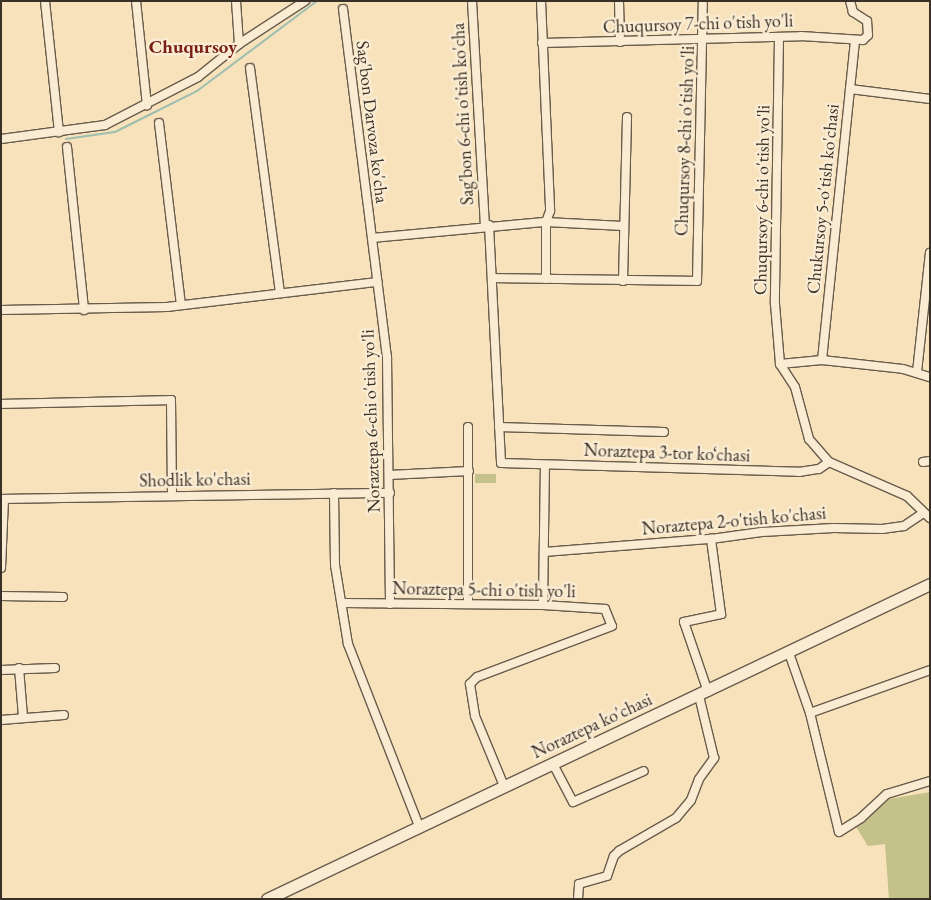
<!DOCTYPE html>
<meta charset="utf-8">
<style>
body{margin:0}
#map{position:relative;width:931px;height:900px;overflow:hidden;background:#f7e2bb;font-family:"EB Garamond",serif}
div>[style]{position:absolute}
.green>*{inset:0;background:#c4c18b;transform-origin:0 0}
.stream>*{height:2px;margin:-1px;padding:0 1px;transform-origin:1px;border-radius:1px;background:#9dbeaf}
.roads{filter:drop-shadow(1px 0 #685c4c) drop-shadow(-1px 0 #685c4c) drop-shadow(0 1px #685c4c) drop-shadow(0 -1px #685c4c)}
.street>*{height:8px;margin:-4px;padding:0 4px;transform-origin:4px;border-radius:4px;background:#faecd3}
.secondary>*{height:11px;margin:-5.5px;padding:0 5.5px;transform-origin:5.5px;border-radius:5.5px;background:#faecd3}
span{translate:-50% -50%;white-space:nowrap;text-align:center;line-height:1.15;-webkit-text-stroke:5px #faecd3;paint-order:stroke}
.street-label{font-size:18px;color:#393027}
.neighbourhood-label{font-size:19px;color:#7a1f14;font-weight:700}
.frame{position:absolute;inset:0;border:2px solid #393027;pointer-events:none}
</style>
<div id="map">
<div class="green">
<div style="left:475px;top:474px;width:21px;height:9px"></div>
<div style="clip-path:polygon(930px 792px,930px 899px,889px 899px,885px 844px,868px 846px,856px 827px,889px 799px)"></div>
</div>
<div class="stream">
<div style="left:66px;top:139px;width:49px;rotate:-8.1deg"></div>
<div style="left:115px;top:132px;width:92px;rotate:-26.6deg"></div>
<div style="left:197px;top:91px;width:150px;rotate:-36.9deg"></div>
</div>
<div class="roads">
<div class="street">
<div style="left:45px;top:1px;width:132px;rotate:83.9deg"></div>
<div style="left:136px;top:1px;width:105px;rotate:84deg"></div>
<div style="left:236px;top:1px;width:43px;rotate:86deg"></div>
<div style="left:472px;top:1px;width:224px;rotate:86.7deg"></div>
<div style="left:541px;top:1px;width:210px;rotate:87.5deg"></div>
<div style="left:550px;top:211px;width:12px;rotate:110deg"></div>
<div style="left:546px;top:222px;width:57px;rotate:90deg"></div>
<div style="left:619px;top:1px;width:41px;rotate:88.6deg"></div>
<div style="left:343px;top:9px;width:351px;rotate:82.8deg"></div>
<div style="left:387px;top:357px;width:247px;rotate:89.3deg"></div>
<div style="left:779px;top:37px;width:267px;rotate:90.9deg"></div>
<div style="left:775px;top:304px;width:60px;rotate:85.2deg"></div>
<div style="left:780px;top:364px;width:27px;rotate:57deg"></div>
<div style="left:795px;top:387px;width:54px;rotate:74.9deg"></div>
<div style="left:809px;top:439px;width:30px;rotate:49deg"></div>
<div style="left:829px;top:462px;width:85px;rotate:23.6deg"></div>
<div style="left:907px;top:496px;width:32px;rotate:44deg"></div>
<div style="left:542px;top:43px;width:259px;rotate:-1.5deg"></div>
<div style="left:801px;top:36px;width:62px;rotate:3.7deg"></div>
<div style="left:863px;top:40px;width:7px;rotate:-45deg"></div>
<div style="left:868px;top:35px;width:14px;rotate:-94deg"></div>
<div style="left:867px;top:21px;width:17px;rotate:-147deg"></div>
<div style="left:853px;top:12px;width:11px;rotate:-105deg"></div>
<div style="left:250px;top:68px;width:227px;rotate:82.4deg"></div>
<div style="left:850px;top:89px;width:81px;rotate:7.1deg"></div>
<div style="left:159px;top:123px;width:183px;rotate:83.1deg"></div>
<div style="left:1px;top:139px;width:105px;rotate:-7.7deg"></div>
<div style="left:105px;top:125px;width:105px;rotate:-27.3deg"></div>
<div style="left:198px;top:77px;width:53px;rotate:-38.8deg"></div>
<div style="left:239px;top:44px;width:79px;rotate:-33.1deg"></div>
<div style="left:67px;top:147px;width:164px;rotate:84deg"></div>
<div style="left:489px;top:225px;width:238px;rotate:87.1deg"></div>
<div style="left:501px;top:463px;width:298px;rotate:1.7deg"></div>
<div style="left:799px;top:472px;width:20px;rotate:-9deg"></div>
<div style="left:819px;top:469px;width:12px;rotate:-35deg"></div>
<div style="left:372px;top:238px;width:175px;rotate:-5.3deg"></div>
<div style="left:546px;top:222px;width:77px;rotate:3deg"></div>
<div style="left:493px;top:278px;width:204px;rotate:0.8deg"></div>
<div style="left:697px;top:281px;width:280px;rotate:-88.8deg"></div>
<div style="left:623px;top:281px;width:164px;rotate:-88.6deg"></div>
<div style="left:1px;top:310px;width:166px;rotate:-1deg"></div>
<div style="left:167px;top:307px;width:212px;rotate:-6.8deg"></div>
<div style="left:822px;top:360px;width:321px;rotate:-84.1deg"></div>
<div style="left:780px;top:364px;width:42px;rotate:-5.4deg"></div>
<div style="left:822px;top:360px;width:81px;rotate:6.3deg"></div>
<div style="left:903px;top:369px;width:28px;rotate:17deg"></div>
<div style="left:917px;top:372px;width:120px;rotate:-83.8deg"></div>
<div style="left:1px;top:404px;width:170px;rotate:-1.3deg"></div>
<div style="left:171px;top:400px;width:95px;rotate:89.4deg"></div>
<div style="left:468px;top:427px;width:177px;rotate:90deg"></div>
<div style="left:499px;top:427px;width:165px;rotate:1.7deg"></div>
<div style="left:923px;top:462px;width:7px;rotate:-8deg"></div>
<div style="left:389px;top:475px;width:80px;rotate:-2.9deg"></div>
<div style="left:334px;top:493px;width:72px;rotate:89.2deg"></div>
<div style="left:335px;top:565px;width:80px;rotate:80.7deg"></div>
<div style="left:348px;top:644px;width:195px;rotate:68.7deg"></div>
<div style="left:1px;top:499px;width:389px;rotate:-0.9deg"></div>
<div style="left:544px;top:552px;width:168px;rotate:-4.5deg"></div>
<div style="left:711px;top:539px;width:51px;rotate:-7.8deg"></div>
<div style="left:762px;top:532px;width:72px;rotate:-3.2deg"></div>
<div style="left:834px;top:528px;width:48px;rotate:1.2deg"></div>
<div style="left:882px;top:529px;width:22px;rotate:-8deg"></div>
<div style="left:904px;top:526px;width:23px;rotate:-34deg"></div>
<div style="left:1px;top:568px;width:69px;rotate:-87.5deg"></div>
<div style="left:1px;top:596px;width:62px;rotate:0.9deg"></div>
<div style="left:344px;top:603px;width:199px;rotate:0.6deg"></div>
<div style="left:543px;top:605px;width:62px;rotate:3.7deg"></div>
<div style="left:605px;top:609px;width:18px;rotate:68deg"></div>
<div style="left:612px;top:626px;width:144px;rotate:159.3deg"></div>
<div style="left:477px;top:677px;width:10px;rotate:135deg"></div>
<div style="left:470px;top:684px;width:32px;rotate:81deg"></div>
<div style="left:475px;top:716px;width:76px;rotate:67.5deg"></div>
<div style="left:543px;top:605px;width:140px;rotate:-89.2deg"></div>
<div style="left:789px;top:653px;width:64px;rotate:70.7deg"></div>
<div style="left:810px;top:713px;width:122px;rotate:76.3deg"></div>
<div style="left:839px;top:832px;width:26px;rotate:-32deg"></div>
<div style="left:861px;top:818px;width:35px;rotate:-43deg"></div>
<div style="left:887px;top:794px;width:45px;rotate:-16.8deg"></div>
<div style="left:19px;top:668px;width:49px;rotate:85.3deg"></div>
<div style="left:1px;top:670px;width:54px;rotate:-2.1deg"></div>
<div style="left:708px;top:692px;width:74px;rotate:-108.9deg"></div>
<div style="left:684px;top:622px;width:38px;rotate:-12deg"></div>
<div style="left:721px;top:614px;width:76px;rotate:-97.6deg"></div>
<div style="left:810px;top:713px;width:127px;rotate:-19.7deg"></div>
<div style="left:1px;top:720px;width:63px;rotate:-4.5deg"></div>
<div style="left:553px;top:764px;width:43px;rotate:62.2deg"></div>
<div style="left:573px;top:802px;width:77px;rotate:-23.6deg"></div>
<div style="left:578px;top:899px;width:15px;rotate:-86deg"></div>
<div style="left:579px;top:884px;width:29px;rotate:-16deg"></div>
<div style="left:607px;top:876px;width:21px;rotate:-71deg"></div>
<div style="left:614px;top:856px;width:7px;rotate:-45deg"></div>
<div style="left:619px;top:851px;width:66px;rotate:-30.1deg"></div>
<div style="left:676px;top:818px;width:23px;rotate:-50deg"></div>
<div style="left:691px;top:800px;width:22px;rotate:-69deg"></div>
<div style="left:699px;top:779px;width:26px;rotate:-54deg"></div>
<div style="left:714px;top:758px;width:64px;rotate:-103.6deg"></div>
</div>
<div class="secondary">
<div style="left:267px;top:899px;width:734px;rotate:-25.41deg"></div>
</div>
</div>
<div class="street-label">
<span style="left:698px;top:24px;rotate:-2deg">Chuqursoy 7-chi o'tish yo'li</span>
<span style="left:463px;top:114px;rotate:-93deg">Sag'bon 6-chi o'tish ko'cha</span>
<span style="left:372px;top:122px;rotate:83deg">Sag'bon Darvoza ko'cha</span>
<span style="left:685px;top:141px;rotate:-88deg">Chuqursoy 8-chi o'tish yo'li</span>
<span style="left:823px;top:199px;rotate:-84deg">Chukursoy 5-o'tish ko'chasi</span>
<span style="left:762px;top:200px;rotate:-89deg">Chuqursoy 6-chi o'tish yo'li</span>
<span style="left:371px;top:421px;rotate:-92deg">Noraztepa 6-chi o'tish yo'li</span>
<span style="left:667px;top:453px;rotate:2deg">Noraztepa 3-tor ko‘chasi</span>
<span style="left:195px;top:480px;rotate:-1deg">Shodlik ko'chasi</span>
<span style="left:734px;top:521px;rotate:-5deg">Noraztepa 2-o'tish ko'chasi</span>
<span style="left:484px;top:590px;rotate:1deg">Noraztepa 5-chi o'tish yo'li</span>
<span style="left:592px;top:726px;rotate:-25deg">Noraztepa ko'chasi</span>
</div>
<div class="neighbourhood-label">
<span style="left:193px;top:47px">Chuqursoy</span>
</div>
<div class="frame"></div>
</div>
